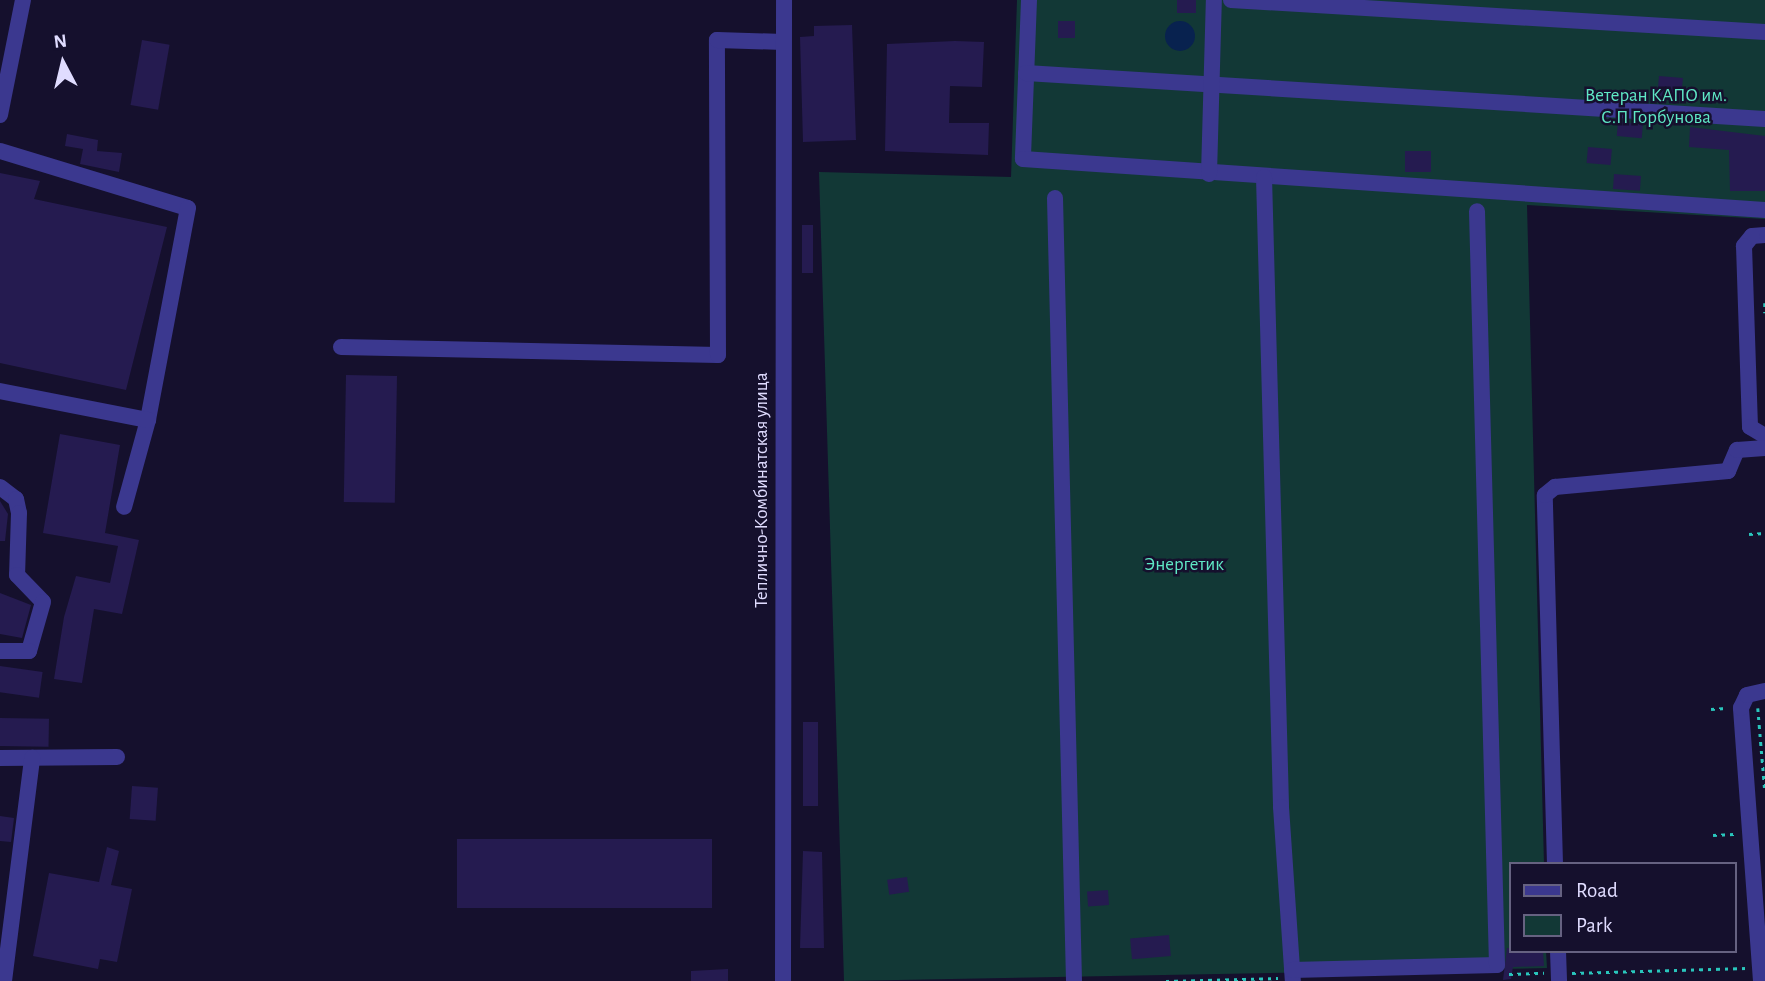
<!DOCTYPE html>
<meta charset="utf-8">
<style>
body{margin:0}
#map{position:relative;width:1765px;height:981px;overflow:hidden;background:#15102d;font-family:"Alegreya Sans",sans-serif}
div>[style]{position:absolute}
.green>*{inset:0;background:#123836}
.water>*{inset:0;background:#08224f}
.round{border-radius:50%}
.building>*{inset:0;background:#251b50;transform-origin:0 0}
.path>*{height:2.5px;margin-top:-1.25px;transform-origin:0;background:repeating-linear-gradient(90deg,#29c6bc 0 3.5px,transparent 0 8.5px)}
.minor>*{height:16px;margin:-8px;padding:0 8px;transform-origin:8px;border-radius:8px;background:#3b388f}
span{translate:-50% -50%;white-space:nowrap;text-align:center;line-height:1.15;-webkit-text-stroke:5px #15102d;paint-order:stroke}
.park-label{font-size:19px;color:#5fe8c5}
.street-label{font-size:19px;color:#e0dcff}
.legend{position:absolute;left:1509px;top:862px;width:228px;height:91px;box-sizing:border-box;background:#15102d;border:2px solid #666281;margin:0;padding:9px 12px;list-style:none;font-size:21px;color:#e0dcff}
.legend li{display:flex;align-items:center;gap:14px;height:35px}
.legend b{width:35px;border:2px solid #666281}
.north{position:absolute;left:28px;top:28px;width:70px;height:70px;-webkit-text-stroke:5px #15102d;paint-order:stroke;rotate:353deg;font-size:19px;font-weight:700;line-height:28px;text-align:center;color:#e0dcff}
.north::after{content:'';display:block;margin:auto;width:24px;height:32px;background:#e0dcff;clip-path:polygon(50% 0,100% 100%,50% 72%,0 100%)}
</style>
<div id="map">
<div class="green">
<div style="clip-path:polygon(1017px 0,1765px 0,1765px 219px,1527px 205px,1544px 864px,1511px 864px,1511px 951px,1546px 951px,1547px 968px,844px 981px,819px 172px,1011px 177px)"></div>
</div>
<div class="water">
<div class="round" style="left:1165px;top:21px;width:30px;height:30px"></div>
</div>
<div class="building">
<div style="left:1177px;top:0;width:19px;height:13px"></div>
<div style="left:1058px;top:21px;width:17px;height:17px"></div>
<div style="clip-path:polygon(852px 25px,856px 140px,803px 142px,800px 37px,814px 36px,814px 26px)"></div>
<div style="left:142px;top:40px;width:28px;height:66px;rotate:10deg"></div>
<div style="clip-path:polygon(955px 41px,984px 42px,982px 87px,950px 86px,949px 123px,989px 123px,988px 155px,885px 151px,887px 44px)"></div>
<div style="left:1659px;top:76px;width:24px;height:20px;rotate:5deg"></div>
<div style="left:1618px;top:122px;width:25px;height:14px;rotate:5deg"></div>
<div style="clip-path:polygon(1690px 127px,1765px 136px,1765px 191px,1730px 191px,1729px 150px,1689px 147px)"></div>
<div style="clip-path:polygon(67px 134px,98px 140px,97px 151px,122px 153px,119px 172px,80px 164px,83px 149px,65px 146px)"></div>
<div style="left:1588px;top:147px;width:24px;height:16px;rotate:5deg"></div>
<div style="left:1405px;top:151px;width:26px;height:21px"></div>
<div style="clip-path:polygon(0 173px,40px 181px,34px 199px,167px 227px,126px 390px,0 363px)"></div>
<div style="left:1614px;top:174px;width:27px;height:15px;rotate:4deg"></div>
<div style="left:802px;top:225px;width:11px;height:48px"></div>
<div style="left:346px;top:375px;width:51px;height:127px;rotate:1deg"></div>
<div style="clip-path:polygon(60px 434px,120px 445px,105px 533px,139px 540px,122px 614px,94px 609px,82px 683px,54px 679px,64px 617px,76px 576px,110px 583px,118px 546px,43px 533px)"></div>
<div style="clip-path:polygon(0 501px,8px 514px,5px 541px,0 541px)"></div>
<div style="clip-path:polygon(0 593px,31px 605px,22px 638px,0 634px)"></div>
<div style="left:0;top:666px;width:43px;height:26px;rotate:8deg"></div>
<div style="left:0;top:718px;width:49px;height:28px;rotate:1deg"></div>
<div style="left:803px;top:722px;width:15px;height:84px"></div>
<div style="left:132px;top:786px;width:26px;height:33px;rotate:4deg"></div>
<div style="clip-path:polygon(0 816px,14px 818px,11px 842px,0 841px)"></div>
<div style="left:457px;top:839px;width:255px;height:69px"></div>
<div style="clip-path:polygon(107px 847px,119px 851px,111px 885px,132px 889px,117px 962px,100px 959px,98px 969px,33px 956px,49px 873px,99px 882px)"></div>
<div style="clip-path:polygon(803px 851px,822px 852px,824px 948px,800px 948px)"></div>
<div style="left:907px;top:877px;width:15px;height:20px;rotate:82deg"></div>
<div style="left:1108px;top:890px;width:15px;height:21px;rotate:86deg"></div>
<div style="left:1169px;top:935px;width:21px;height:39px;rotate:85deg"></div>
<div style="clip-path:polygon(1507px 948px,1543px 951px,1544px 966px,1513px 967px,1511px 979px,1503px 980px)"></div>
<div style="clip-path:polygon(728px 969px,728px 981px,691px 981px,691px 971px)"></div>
</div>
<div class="path">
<div style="left:1765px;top:303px;width:10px;rotate:90deg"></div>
<div style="left:1749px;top:534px;width:16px;rotate:-4deg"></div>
<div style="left:1758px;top:708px;width:84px;rotate:85.2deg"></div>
<div style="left:1711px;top:709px;width:15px;rotate:-4deg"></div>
<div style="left:1713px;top:835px;width:21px;rotate:-3deg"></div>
<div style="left:1572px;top:973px;width:175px;rotate:-1.6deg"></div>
<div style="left:1509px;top:974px;width:35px;rotate:-2deg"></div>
<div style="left:1166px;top:981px;width:112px;rotate:-1.5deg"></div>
</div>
<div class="minor">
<div style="left:1029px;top:0;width:159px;rotate:92.2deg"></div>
<div style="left:1023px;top:159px;width:744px;rotate:3.93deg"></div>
<div style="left:1231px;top:0;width:535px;rotate:3.43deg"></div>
<div style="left:1026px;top:73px;width:740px;rotate:3.56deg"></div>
<div style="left:0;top:115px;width:117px;rotate:-78.7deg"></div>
<div style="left:0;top:151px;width:196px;rotate:16.9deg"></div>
<div style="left:188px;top:208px;width:216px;rotate:100.7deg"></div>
<div style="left:148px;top:420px;width:90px;rotate:105.4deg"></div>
<div style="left:1209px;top:174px;width:174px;rotate:-88.4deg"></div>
<div style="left:1264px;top:177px;width:630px;rotate:88.45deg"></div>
<div style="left:1281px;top:807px;width:174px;rotate:86.1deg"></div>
<div style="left:1055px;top:198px;width:783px;rotate:88.61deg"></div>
<div style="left:1765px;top:235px;width:13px;rotate:176deg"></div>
<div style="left:1752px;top:236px;width:13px;rotate:129deg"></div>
<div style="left:1744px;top:246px;width:181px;rotate:88.1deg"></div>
<div style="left:1750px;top:427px;width:17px;rotate:31deg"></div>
<div style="left:341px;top:347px;width:377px;rotate:1.2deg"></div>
<div style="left:718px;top:355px;width:315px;rotate:-90.2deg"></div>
<div style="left:717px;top:40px;width:66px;rotate:1.7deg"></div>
<div style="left:0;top:391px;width:151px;rotate:11.1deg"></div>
<div style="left:0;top:487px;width:20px;rotate:37deg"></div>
<div style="left:16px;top:499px;width:14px;rotate:78deg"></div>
<div style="left:19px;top:513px;width:62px;rotate:91.8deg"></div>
<div style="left:17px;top:575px;width:37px;rotate:46deg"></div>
<div style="left:43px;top:602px;width:51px;rotate:105.9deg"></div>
<div style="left:29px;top:651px;width:29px;rotate:180deg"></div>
<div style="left:0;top:758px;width:117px;rotate:-0.5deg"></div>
<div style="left:1555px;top:864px;width:369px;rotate:-91.6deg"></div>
<div style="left:1545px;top:495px;width:13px;rotate:-39deg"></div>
<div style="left:1555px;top:487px;width:174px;rotate:-5.3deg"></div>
<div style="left:1728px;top:471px;width:23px;rotate:-67deg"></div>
<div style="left:1737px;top:450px;width:28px;rotate:-4deg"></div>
<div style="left:1558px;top:951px;width:30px;rotate:88deg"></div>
<div style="left:1292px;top:970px;width:205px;rotate:-1.4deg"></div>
<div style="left:1497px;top:965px;width:754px;rotate:-91.52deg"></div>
<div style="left:4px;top:981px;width:225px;rotate:-82.8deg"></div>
<div style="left:783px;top:981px;width:981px;rotate:-89.94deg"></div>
<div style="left:1761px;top:981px;width:274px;rotate:-94.2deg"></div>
<div style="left:1741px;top:708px;width:14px;rotate:-65deg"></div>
<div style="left:1747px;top:695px;width:18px;rotate:-13deg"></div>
</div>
<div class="park-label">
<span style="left:1656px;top:107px">Ветеран КАПО им.<br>С.П Горбунова</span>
<span style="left:1184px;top:565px">Энергетик</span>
</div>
<div class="street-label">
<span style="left:762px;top:490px;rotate:-90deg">Теплично-Комбинатская улица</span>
</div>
<ul class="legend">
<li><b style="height:9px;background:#3b388f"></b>Road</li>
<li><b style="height:19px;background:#123836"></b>Park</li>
</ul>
<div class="north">N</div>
</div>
